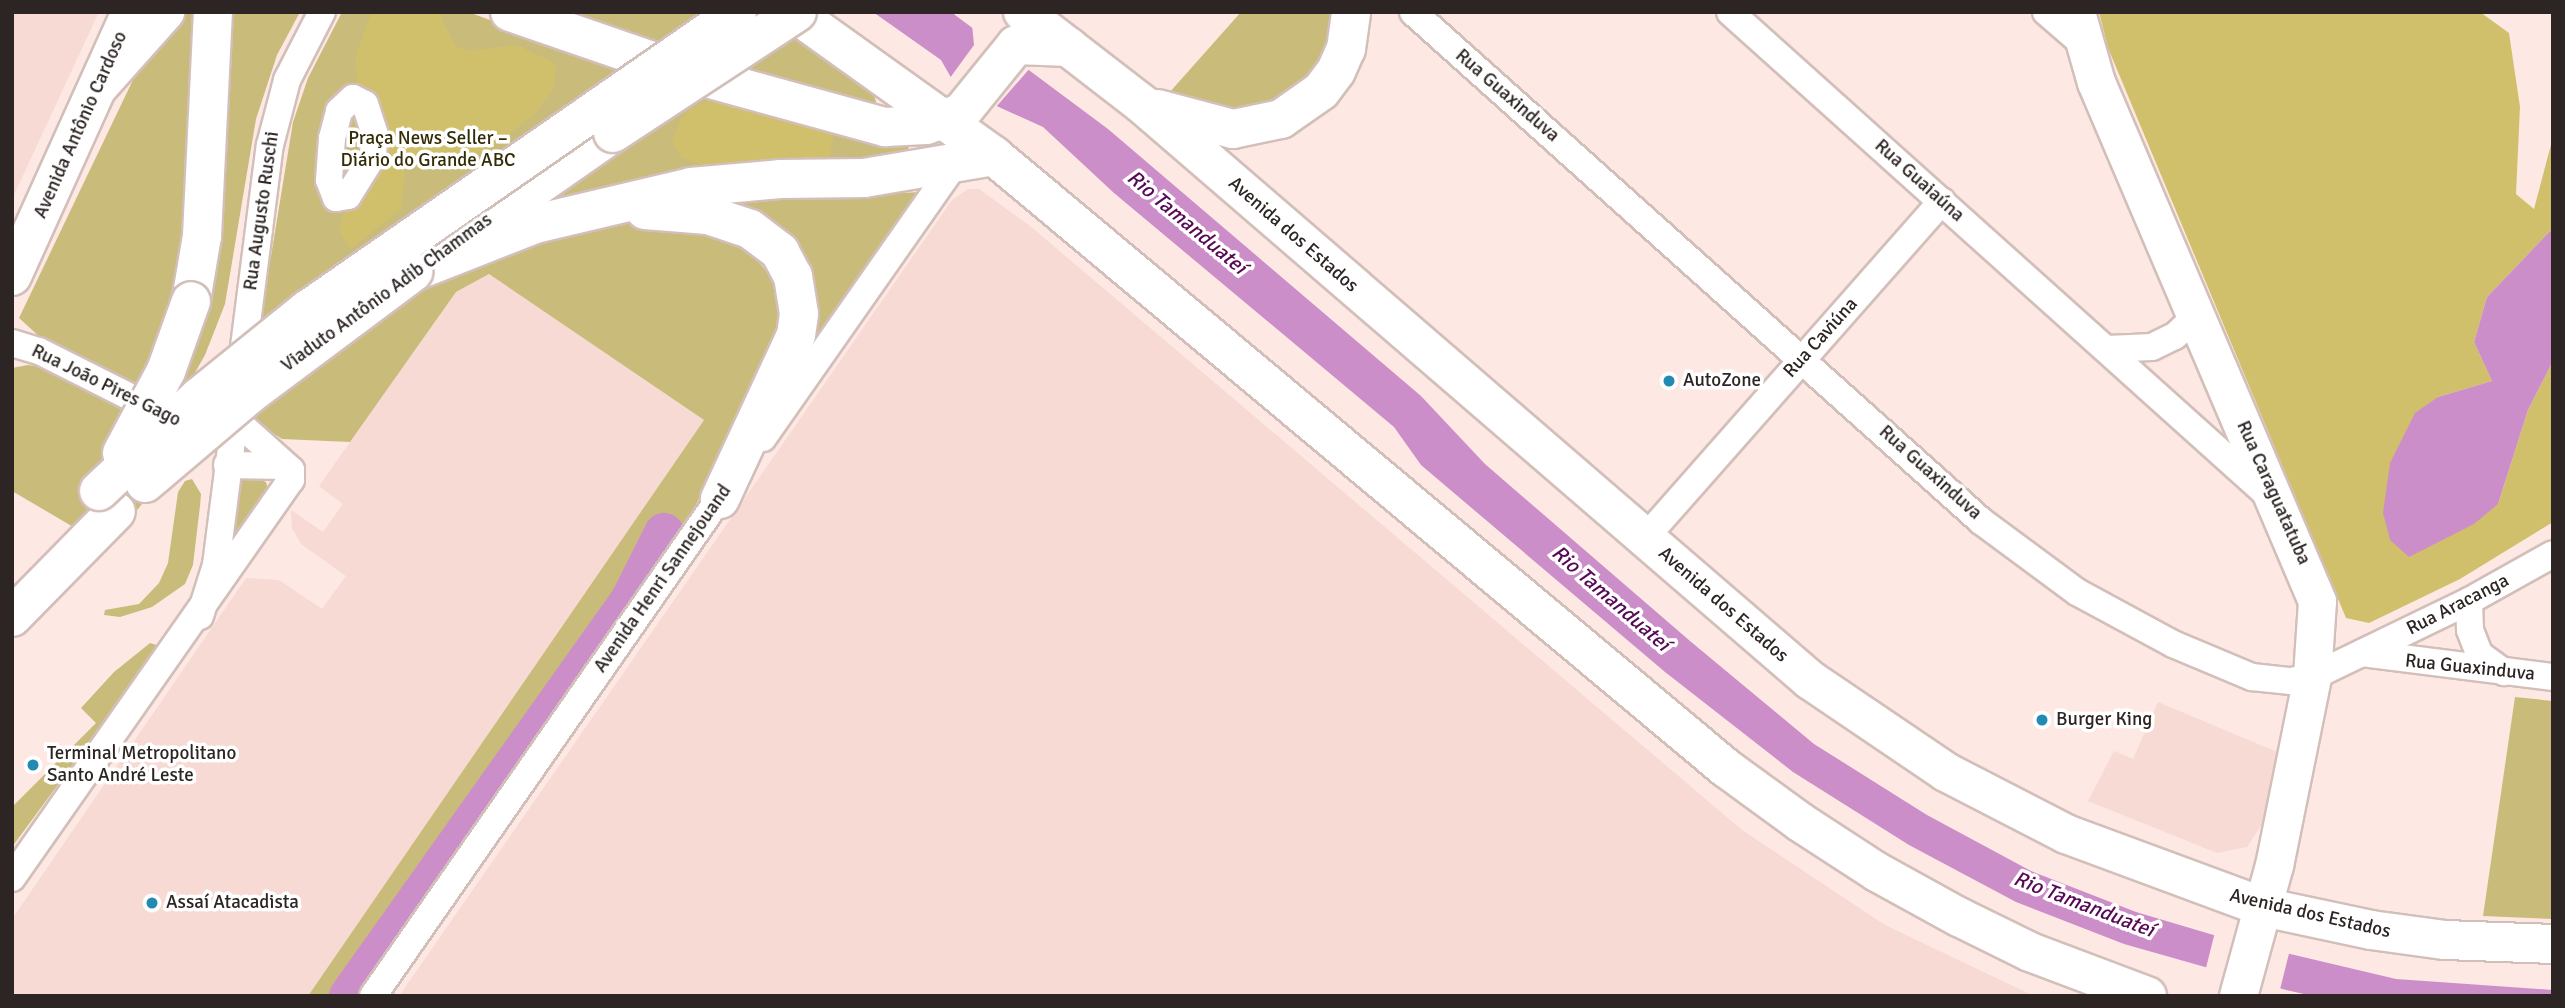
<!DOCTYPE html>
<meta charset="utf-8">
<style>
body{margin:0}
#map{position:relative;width:2565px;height:1008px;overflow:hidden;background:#fde8e4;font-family:Signika,sans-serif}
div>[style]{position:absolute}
.built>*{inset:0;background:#f7dad3}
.green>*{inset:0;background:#c9bc7a}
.forest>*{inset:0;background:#d1c06b}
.water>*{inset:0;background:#cb8ec9}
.pier>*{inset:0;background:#fde8e4;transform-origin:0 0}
.river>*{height:40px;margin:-20px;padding:0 20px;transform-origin:20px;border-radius:20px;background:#cb8ec9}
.roads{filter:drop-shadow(2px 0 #d3bfba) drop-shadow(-2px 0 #d3bfba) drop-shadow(0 2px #d3bfba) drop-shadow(0 -2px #d3bfba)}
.street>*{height:26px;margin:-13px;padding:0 13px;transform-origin:13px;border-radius:13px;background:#fff}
.secondary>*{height:37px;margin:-18.5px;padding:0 18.5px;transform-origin:18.5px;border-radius:18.5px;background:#fff}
.primary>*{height:38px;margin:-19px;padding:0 19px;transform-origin:19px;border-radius:19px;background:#fff}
.highway>*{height:38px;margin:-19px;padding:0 19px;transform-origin:19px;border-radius:19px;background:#fff}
.bridges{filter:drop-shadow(2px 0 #d3bfba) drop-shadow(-2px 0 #d3bfba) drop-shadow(0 2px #d3bfba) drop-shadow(0 -2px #d3bfba)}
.highway-bridge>*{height:38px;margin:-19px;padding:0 19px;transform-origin:19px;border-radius:19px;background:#fff}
.dots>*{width:19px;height:19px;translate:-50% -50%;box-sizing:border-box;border:4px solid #fff;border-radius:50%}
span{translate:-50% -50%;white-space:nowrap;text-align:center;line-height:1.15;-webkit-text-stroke:7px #fff;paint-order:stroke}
.street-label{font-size:19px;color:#2c2523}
.park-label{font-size:19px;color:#332c06}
.poi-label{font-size:19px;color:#2c2523}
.left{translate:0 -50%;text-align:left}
.water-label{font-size:21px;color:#560a56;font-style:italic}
.frame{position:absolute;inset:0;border:14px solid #2c2523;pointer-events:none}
</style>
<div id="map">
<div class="built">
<div style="clip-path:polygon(12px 12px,99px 12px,12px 199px)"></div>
<div style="clip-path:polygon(968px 189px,979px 189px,1030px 226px,1742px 830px,1885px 925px,2034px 996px,399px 996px,952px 200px)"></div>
<div style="clip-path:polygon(489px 274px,704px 420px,308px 996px,12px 996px,12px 919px,246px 578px,279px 580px,322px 609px,346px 576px,301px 544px,292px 528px,291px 510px,323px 532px,343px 504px,319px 486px,456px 292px)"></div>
<div style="clip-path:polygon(2158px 702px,2277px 752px,2264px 821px,2247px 847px,2217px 853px,2088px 801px,2114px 751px,2133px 759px)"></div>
</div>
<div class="green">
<div style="clip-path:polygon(182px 12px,194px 12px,188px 103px,227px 103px,225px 30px,234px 13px,300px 12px,277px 55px,256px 119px,225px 304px,205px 355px,180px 399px,171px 405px,42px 339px,19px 318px,143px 59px)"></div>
<div style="clip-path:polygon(342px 12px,468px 12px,711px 100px,862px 141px,909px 143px,908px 153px,740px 202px,920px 192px,780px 392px,804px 268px,731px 242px,750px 252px,774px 280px,779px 297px,777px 339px,732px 440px,665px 560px,358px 996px,308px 996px,704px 420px,489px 274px,456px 292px,350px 442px,282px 439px,251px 419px,254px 360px,293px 122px,308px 78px)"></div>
<div style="clip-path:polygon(561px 12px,757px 12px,874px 95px,877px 105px,717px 66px)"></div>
<div style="clip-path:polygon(1241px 12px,1334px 12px,1321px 64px,1292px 96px,1230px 115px,1169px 93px)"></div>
<div style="clip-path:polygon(28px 365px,42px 367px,168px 428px,142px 504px,129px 520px,75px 528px,12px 491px,12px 368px)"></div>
<div style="clip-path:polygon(253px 477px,266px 482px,269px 492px,232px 546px,234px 485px,240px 478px)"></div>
<div style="clip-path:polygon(192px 479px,201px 494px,200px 506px,193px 565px,185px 584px,152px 607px,120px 617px,104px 615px,105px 610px,139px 604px,159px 583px,168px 563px,178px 492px,185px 481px)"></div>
<div style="clip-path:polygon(150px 643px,160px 646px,12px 847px,12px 807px,96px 723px,81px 708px,114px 672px)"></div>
<div style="clip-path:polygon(2515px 697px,2553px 701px,2553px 919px,2483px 916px)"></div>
</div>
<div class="forest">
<div style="clip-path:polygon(372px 12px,439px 13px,455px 46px,470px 51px,516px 45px,556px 64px,554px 87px,534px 115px,486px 151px,405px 166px,401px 209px,350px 249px,339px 230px,373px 115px,357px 85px,356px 55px)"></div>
<div style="clip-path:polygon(2099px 12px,2480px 12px,2509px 33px,2520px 107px,2516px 194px,2534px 209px,2553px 137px,2553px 228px,2487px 297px,2474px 342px,2492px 381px,2438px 397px,2498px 504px,2528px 410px,2553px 361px,2553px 522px,2460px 579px,2369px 623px,2346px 618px,2108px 48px)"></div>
<div style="clip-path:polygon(711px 100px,833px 133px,830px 158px,701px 165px,681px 157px,672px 143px,679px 124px,689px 109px)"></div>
</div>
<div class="water">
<div style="clip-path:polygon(873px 12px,951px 12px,1108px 129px,1421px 396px,1485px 464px,1690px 641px,1814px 744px,1927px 815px,2031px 871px,2136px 912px,2227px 939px,2396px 979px,2553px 990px,2553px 996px,2313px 996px,2286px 990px,2124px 944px,2016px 902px,1909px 845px,1793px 772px,1665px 672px,1421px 465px,1394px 427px,1114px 193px,1043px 127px,957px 88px,941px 60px)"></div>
<div style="clip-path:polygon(2553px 228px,2553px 361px,2528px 410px,2498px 504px,2474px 524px,2409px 557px,2390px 540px,2383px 513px,2390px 463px,2415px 413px,2438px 397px,2492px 381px,2474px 342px,2487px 297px)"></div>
</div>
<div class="pier">
<div style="clip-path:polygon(972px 24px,1031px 67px,996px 107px,956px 91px,947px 82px,974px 45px)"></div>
<div style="left:2215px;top:932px;width:77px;height:41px;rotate:14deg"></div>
</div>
<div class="river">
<div style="left:349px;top:996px;width:487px;rotate:-54.6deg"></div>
<div style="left:631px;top:599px;width:74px;rotate:-63.4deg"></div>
</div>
<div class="roads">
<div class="street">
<div style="left:1413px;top:12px;width:763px;rotate:41.86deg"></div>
<div style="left:1981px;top:521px;width:119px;rotate:36.5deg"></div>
<div style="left:2077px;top:592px;width:109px;rotate:28.4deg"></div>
<div style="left:2173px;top:644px;width:86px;rotate:22.7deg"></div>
<div style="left:2252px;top:677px;width:39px;rotate:6deg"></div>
<div style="left:2291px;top:681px;width:21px;rotate:-11deg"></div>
<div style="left:2312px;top:677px;width:174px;rotate:-25.8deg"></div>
<div style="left:2469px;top:601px;width:96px;rotate:-29.2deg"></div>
<div style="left:1730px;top:12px;width:723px;rotate:41.92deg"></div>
<div style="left:2046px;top:12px;width:48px;rotate:40.7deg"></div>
<div style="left:353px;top:98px;width:13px;rotate:27deg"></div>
<div style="left:365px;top:104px;width:29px;rotate:72deg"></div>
<div style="left:374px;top:132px;width:24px;rotate:92deg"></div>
<div style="left:373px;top:156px;width:47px;rotate:122deg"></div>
<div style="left:348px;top:196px;width:12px;rotate:171deg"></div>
<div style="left:336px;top:198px;width:19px;rotate:-111deg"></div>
<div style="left:329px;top:180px;width:42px;rotate:-85.9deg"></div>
<div style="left:332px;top:138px;width:28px;rotate:-75deg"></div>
<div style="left:339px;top:111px;width:19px;rotate:-43deg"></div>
<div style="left:12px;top:343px;width:28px;rotate:17deg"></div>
<div style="left:39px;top:351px;width:138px;rotate:26.8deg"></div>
<div style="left:2107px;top:349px;width:45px;rotate:-2.5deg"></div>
<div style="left:2152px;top:347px;width:25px;rotate:-26deg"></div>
<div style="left:2175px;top:336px;width:30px;rotate:-44deg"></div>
<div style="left:763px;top:438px;width:343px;rotate:-55deg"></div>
<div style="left:227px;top:465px;width:58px;rotate:1deg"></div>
<div style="left:1645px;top:538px;width:449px;rotate:-48.6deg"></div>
<div style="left:2469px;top:601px;width:29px;rotate:88deg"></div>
<div style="left:2470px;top:630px;width:26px;rotate:69deg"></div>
<div style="left:2479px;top:654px;width:31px;rotate:36deg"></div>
<div style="left:200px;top:616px;width:53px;rotate:-72.6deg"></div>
<div style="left:216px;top:565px;width:423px;rotate:-82.7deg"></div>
<div style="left:270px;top:145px;width:67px;rotate:-75.3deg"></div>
<div style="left:287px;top:80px;width:76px;rotate:-62.8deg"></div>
<div style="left:2362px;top:653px;width:193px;rotate:7.2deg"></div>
<div style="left:12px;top:878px;width:486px;rotate:-55deg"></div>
<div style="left:291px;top:480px;width:10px;rotate:-90deg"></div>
<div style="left:291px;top:470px;width:78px;rotate:-138.1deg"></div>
<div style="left:373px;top:996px;width:621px;rotate:-55.16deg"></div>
</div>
<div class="secondary">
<div style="left:2076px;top:12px;width:73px;rotate:74.1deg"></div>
<div style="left:2096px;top:82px;width:564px;rotate:66.93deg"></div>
<div style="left:2317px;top:601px;width:76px;rotate:93.8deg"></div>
<div style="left:2312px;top:677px;width:192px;rotate:101.4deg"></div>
<div style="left:2274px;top:865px;width:136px;rotate:105.4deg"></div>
</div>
<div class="primary">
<div style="left:12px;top:276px;width:290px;rotate:-65.7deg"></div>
</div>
<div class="highway">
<div style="left:510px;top:12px;width:181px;rotate:19deg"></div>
<div style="left:681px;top:71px;width:212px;rotate:15.4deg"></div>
<div style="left:885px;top:127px;width:41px;rotate:-2.8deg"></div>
<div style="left:926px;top:125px;width:37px;rotate:-19deg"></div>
<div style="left:961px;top:113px;width:87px;rotate:-51deg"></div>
<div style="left:1016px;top:45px;width:53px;rotate:2.2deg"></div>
<div style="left:793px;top:12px;width:247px;rotate:35.6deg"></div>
<div style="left:994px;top:156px;width:954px;rotate:39.9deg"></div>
<div style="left:1726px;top:768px;width:92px;rotate:36.1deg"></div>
<div style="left:1800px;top:822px;width:92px;rotate:33deg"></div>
<div style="left:1877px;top:872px;width:94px;rotate:28.8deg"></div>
<div style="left:1959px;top:917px;width:79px;rotate:26.2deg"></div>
<div style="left:2030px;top:952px;width:125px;rotate:20.6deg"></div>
<div style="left:1023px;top:12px;width:150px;rotate:37.7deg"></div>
<div style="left:1142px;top:104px;width:882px;rotate:40.77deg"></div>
<div style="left:1810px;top:680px;width:164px;rotate:34.1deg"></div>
<div style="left:1946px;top:772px;width:135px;rotate:27.3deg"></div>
<div style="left:2066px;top:834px;width:210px;rotate:20.3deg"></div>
<div style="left:2263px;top:907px;width:110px;rotate:12deg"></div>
<div style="left:2371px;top:930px;width:75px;rotate:7.7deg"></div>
<div style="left:2445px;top:940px;width:108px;rotate:2.1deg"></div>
<div style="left:98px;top:87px;width:101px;rotate:-48.2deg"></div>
<div style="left:1157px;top:109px;width:79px;rotate:14.7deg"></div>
<div style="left:1233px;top:129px;width:49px;rotate:-11.8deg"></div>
<div style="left:1281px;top:119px;width:49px;rotate:-35deg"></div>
<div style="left:1321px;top:91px;width:25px;rotate:-53deg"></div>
<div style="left:1336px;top:71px;width:24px;rotate:-66deg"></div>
<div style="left:1346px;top:49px;width:37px;rotate:-82deg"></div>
<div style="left:645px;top:210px;width:63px;rotate:4.5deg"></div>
<div style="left:708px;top:215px;width:44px;rotate:18.4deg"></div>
<div style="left:750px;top:229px;width:38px;rotate:37deg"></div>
<div style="left:780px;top:252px;width:27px;rotate:62deg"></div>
<div style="left:793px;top:276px;width:38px;rotate:81deg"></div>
<div style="left:799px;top:314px;width:21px;rotate:98deg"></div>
<div style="left:796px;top:335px;width:181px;rotate:114.9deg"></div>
<div style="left:467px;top:235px;width:178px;rotate:-34.9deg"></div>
<div style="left:413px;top:272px;width:131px;rotate:-21.5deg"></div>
<div style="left:535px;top:224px;width:160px;rotate:-13.3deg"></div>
<div style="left:691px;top:187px;width:89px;rotate:-5.1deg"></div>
<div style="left:780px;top:179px;width:84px;rotate:-0.7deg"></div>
<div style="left:864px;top:178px;width:132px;rotate:-9.6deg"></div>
<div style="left:191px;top:301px;width:66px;rotate:-80.4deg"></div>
<div style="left:202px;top:236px;width:224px;rotate:-87.2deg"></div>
<div style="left:12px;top:617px;width:148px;rotate:-45.5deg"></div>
</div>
</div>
<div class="bridges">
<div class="highway-bridge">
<div style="left:613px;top:133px;width:220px;rotate:-33.3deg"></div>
<div style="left:122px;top:453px;width:93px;rotate:-61.8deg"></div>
<div style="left:166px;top:371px;width:74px;rotate:-70.3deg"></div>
<div style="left:145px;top:483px;width:138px;rotate:-40.3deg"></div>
<div style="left:250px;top:394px;width:204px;rotate:-36.8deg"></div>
<div style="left:99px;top:491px;width:137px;rotate:-43.2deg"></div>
<div style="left:199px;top:397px;width:139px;rotate:-38.9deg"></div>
<div style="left:307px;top:310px;width:523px;rotate:-34.72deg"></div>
</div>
</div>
<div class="dots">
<div style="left:1669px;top:381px;background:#238bb3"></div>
<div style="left:2042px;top:720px;background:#238bb3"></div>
<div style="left:33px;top:765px;background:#238bb3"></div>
<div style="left:152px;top:903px;background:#238bb3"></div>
</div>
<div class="street-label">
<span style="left:1507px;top:96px;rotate:41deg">Rua Guaxinduva</span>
<span style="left:81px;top:125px;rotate:-66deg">Avenida Antônio Cardoso</span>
<span style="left:1919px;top:181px;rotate:42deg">Rua Guaiaúna</span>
<span style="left:262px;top:211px;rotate:-82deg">Rua Augusto Ruschi</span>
<span style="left:1293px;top:235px;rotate:41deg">Avenida dos Estados</span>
<span style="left:387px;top:293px;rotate:-36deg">Viaduto Antônio Adib Chammas</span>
<span style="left:1821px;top:338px;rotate:-48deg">Rua Caviúna</span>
<span style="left:106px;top:386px;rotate:26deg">Rua João Pires Gago</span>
<span style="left:1930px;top:473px;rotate:42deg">Rua Guaxinduva</span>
<span style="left:2273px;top:493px;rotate:66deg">Rua Caraguatatuba</span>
<span style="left:663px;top:579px;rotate:-55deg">Avenida Henri Sannejouand</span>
<span style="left:1723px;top:605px;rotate:41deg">Avenida dos Estados</span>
<span style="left:2458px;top:605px;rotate:-27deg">Rua Aracanga</span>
<span style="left:2470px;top:668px;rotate:6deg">Rua Guaxinduva</span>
<span style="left:2310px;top:914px;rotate:13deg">Avenida dos Estados</span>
</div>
<div class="park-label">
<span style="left:428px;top:150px">Praça News Seller –<br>Diário do Grande ABC</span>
</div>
<div class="poi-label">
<span class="left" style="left:1683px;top:381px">AutoZone</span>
<span class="left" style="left:2056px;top:720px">Burger King</span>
<span class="left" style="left:47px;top:765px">Terminal Metropolitano<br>Santo André Leste</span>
<span class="left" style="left:166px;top:903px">Assaí Atacadista</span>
</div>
<div class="water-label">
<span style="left:1187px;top:222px;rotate:40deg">Rio Tamanduateí</span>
<span style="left:1611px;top:598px;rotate:41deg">Rio Tamanduateí</span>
<span style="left:2084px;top:904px;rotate:21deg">Rio Tamanduateí</span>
</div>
<div class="frame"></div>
</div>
